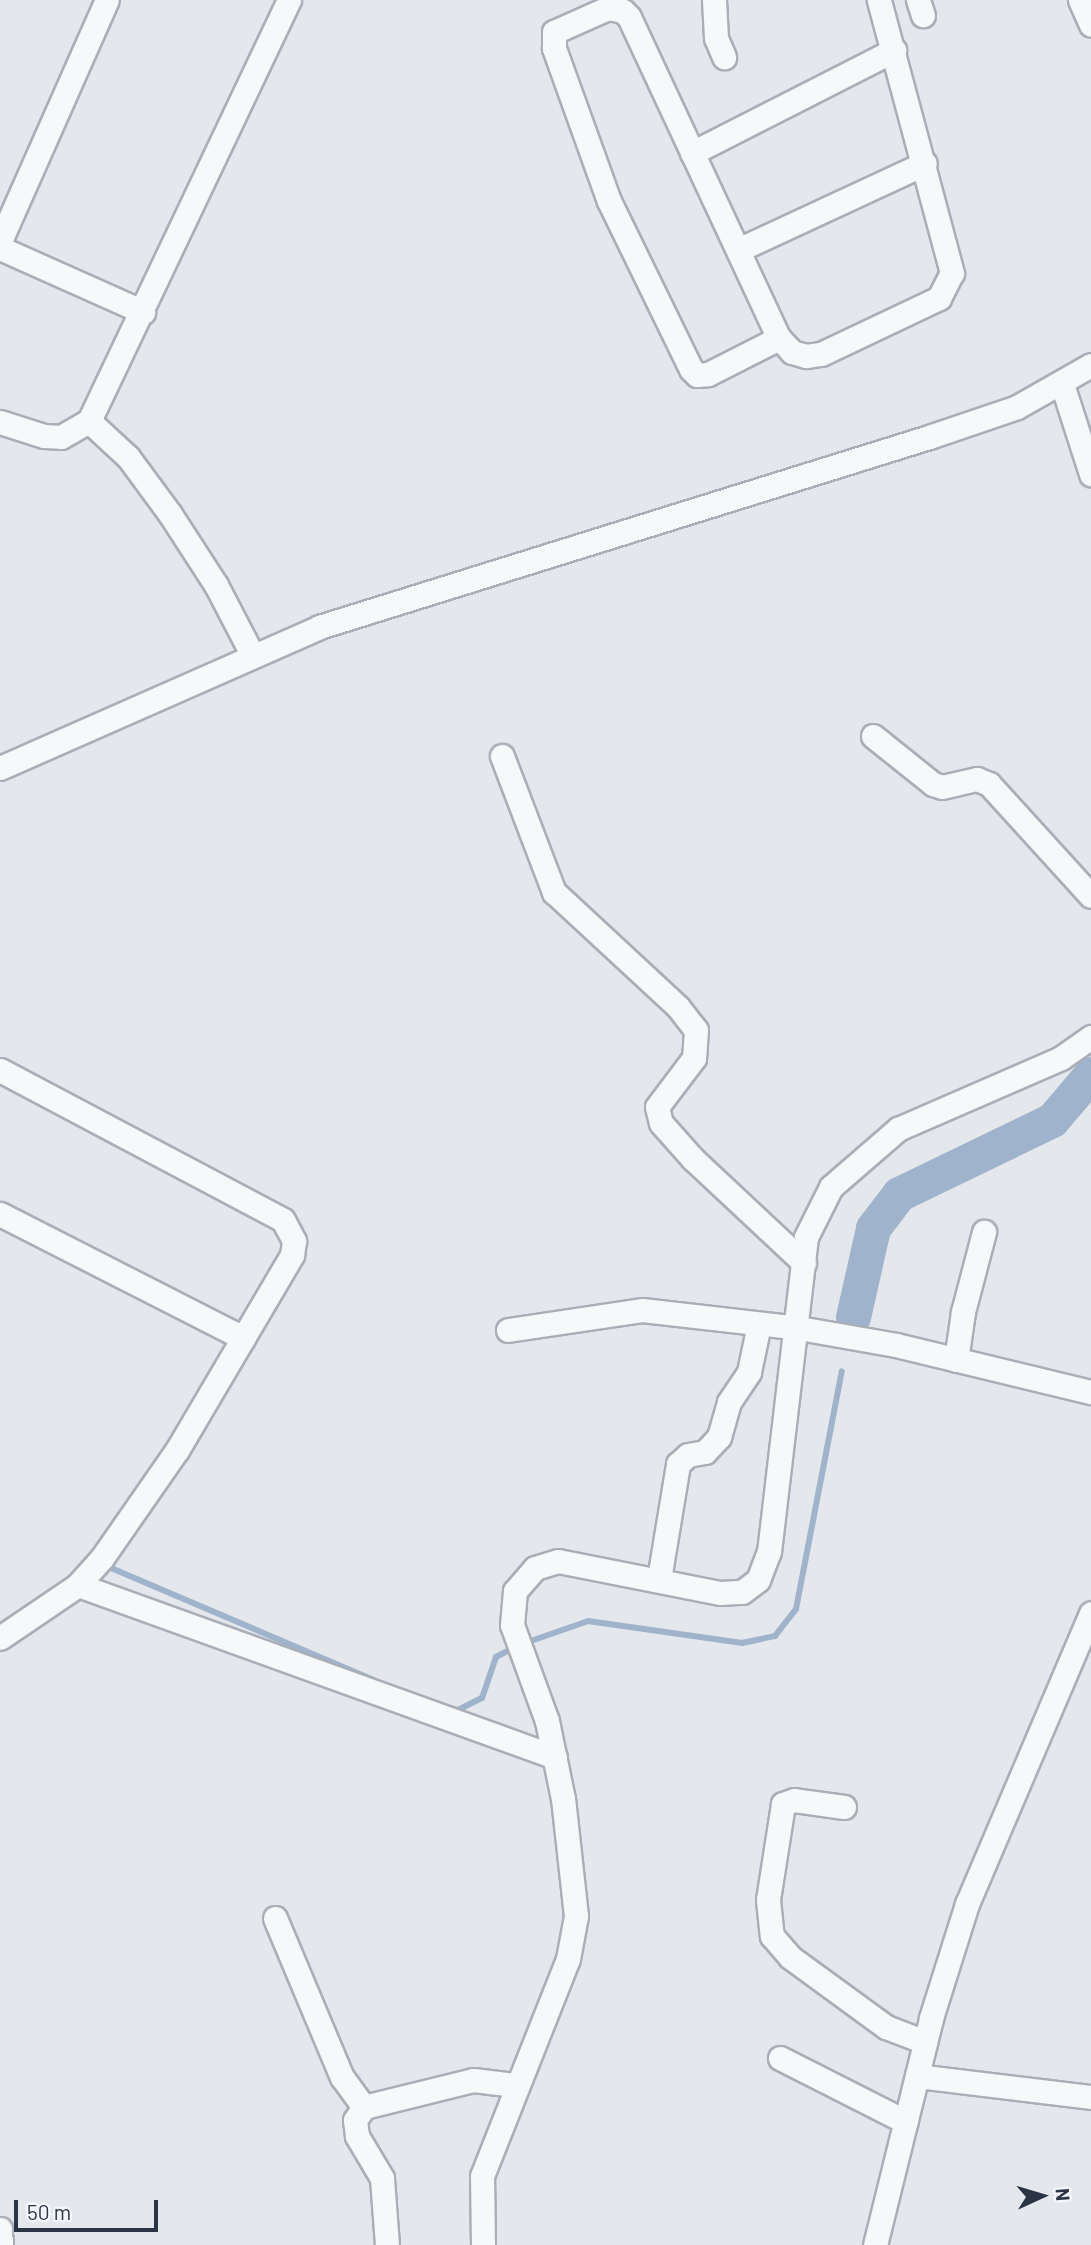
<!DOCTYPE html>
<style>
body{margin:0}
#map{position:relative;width:1091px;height:2245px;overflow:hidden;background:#e4e7ec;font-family:Barlow,sans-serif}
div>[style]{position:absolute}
.stream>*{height:6px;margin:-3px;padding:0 3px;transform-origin:3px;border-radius:3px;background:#9fb4cc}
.river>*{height:35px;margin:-17.5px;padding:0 17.5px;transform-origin:17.5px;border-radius:17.5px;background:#9fb4cc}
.roads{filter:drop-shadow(2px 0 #a9aeb7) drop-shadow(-2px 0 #a9aeb7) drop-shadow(0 2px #a9aeb7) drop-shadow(0 -2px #a9aeb7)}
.minor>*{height:23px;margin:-11.5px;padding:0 11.5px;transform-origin:11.5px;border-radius:11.5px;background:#f7f8fa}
span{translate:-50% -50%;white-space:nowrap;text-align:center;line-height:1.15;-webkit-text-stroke:5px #f4f6f9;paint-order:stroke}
.north{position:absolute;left:1007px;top:2161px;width:70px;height:70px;-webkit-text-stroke:5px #f4f6f9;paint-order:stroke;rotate:86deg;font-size:19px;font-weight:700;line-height:28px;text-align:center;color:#2b3445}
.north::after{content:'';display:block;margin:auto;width:24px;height:32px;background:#2b3445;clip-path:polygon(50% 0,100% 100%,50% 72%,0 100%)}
.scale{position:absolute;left:14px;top:2200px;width:144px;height:32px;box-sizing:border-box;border:4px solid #2b3445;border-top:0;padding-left:9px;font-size:21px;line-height:24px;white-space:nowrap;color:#2b3445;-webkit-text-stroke:5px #f4f6f9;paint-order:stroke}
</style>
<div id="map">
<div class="stream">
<div style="left:111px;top:1568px;width:285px;rotate:23.1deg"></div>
<div style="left:525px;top:1643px;width:67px;rotate:-19.2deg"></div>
<div style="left:588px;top:1621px;width:156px;rotate:8.1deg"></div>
<div style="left:742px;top:1643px;width:34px;rotate:-12deg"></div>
<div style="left:775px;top:1636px;width:34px;rotate:-52deg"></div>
<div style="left:796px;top:1609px;width:242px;rotate:-79.1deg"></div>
<div style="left:449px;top:1708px;width:9px;rotate:13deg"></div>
<div style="left:458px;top:1710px;width:27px;rotate:-27deg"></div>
<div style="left:482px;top:1698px;width:43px;rotate:-71.1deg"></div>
<div style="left:496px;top:1657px;width:21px;rotate:-28deg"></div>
</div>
<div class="river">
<div style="left:853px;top:1317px;width:91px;rotate:-77.3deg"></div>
<div style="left:873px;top:1228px;width:43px;rotate:-52.6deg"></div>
<div style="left:899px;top:1194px;width:170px;rotate:-25.8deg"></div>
<div style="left:1052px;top:1120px;width:60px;rotate:-49.7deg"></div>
</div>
<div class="roads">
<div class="minor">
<div style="left:714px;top:0;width:38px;rotate:87deg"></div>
<div style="left:716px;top:38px;width:21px;rotate:67deg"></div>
<div style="left:918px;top:0;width:16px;rotate:72deg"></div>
<div style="left:1080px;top:0;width:27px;rotate:66deg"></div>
<div style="left:692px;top:153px;width:227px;rotate:-27deg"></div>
<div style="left:0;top:241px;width:264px;rotate:-66.1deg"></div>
<div style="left:0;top:248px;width:157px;rotate:24.1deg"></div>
<div style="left:738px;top:250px;width:206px;rotate:-24.9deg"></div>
<div style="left:779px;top:338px;width:80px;rotate:153.1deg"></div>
<div style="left:708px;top:374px;width:11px;rotate:175deg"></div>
<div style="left:697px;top:375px;width:8px;rotate:-135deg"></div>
<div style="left:691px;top:369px;width:187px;rotate:-116deg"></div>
<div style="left:609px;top:201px;width:163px;rotate:-109.8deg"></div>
<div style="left:554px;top:48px;width:16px;rotate:-90deg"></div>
<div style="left:554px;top:32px;width:59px;rotate:-24deg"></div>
<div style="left:608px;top:8px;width:15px;rotate:11deg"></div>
<div style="left:623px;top:11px;width:8px;rotate:45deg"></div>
<div style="left:629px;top:17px;width:354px;rotate:65deg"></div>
<div style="left:779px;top:338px;width:19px;rotate:47deg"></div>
<div style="left:792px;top:352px;width:15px;rotate:16deg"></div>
<div style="left:806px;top:356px;width:15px;rotate:-8deg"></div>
<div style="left:821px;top:354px;width:131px;rotate:-25.4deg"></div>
<div style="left:939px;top:298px;width:28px;rotate:-63deg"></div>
<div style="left:952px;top:273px;width:283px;rotate:-105deg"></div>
<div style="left:1062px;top:384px;width:95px;rotate:72.1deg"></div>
<div style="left:89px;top:421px;width:53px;rotate:42.7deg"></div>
<div style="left:128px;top:457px;width:71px;rotate:53.6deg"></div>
<div style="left:170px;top:514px;width:85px;rotate:57.1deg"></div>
<div style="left:216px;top:585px;width:80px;rotate:62.5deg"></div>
<div style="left:0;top:422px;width:46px;rotate:17.7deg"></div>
<div style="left:44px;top:436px;width:17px;rotate:3deg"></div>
<div style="left:61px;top:437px;width:32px;rotate:-30deg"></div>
<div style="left:89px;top:421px;width:466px;rotate:-64.6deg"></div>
<div style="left:873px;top:736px;width:77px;rotate:38.7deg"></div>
<div style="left:933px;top:784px;width:9px;rotate:18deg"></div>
<div style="left:942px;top:787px;width:36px;rotate:-13deg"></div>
<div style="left:977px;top:779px;width:13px;rotate:23deg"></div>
<div style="left:989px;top:784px;width:151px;rotate:47.7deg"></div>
<div style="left:502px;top:756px;width:146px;rotate:69.1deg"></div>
<div style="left:554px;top:892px;width:169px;rotate:42.8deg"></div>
<div style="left:678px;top:1007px;width:29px;rotate:52deg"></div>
<div style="left:696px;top:1030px;width:28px;rotate:94deg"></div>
<div style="left:694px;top:1058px;width:61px;rotate:127.1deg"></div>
<div style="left:657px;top:1107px;width:16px;rotate:76deg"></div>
<div style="left:661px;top:1123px;width:48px;rotate:48.4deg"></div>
<div style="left:693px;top:1159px;width:152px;rotate:43.1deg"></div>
<div style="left:0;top:768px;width:349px;rotate:-23.8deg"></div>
<div style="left:319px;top:627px;width:639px;rotate:-17.3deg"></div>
<div style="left:929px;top:437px;width:93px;rotate:-18.8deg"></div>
<div style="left:1017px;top:407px;width:85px;rotate:-29.6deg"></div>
<div style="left:0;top:1070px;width:320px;rotate:27.9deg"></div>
<div style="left:283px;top:1220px;width:24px;rotate:62deg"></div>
<div style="left:294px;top:1241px;width:14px;rotate:98deg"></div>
<div style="left:292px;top:1255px;width:226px;rotate:120.5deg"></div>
<div style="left:177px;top:1450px;width:131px;rotate:124.8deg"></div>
<div style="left:102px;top:1558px;width:36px;rotate:132deg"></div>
<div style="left:78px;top:1585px;width:94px;rotate:145.8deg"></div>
<div style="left:0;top:1214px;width:273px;rotate:27deg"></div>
<div style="left:508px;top:1330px;width:135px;rotate:-8.5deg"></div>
<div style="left:642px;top:1310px;width:158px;rotate:6.5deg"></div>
<div style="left:799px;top:1328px;width:98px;rotate:9.9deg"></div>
<div style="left:896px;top:1345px;width:201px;rotate:13.6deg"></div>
<div style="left:956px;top:1360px;width:49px;rotate:-81.7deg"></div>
<div style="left:963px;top:1312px;width:83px;rotate:-75.3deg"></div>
<div style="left:659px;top:1579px;width:117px;rotate:-80.6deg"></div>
<div style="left:678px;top:1464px;width:13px;rotate:-42deg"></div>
<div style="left:688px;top:1455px;width:17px;rotate:-10deg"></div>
<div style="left:705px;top:1452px;width:21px;rotate:-47deg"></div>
<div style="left:719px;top:1437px;width:36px;rotate:-74deg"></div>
<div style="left:729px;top:1402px;width:36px;rotate:-56deg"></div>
<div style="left:749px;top:1372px;width:49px;rotate:-78.2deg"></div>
<div style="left:78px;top:1585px;width:507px;rotate:19.83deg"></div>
<div style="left:844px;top:1807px;width:50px;rotate:-172deg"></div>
<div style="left:794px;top:1800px;width:12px;rotate:160deg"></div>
<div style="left:783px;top:1804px;width:97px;rotate:98.9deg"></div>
<div style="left:768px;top:1900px;width:36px;rotate:84deg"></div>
<div style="left:772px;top:1936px;width:28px;rotate:49deg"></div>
<div style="left:790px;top:1957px;width:119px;rotate:36.1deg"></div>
<div style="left:886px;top:2027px;width:42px;rotate:21deg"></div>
<div style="left:275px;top:1918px;width:173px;rotate:67.2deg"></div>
<div style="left:342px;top:2077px;width:37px;rotate:54deg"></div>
<div style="left:780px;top:2058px;width:141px;rotate:26.9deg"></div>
<div style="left:917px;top:2076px;width:175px;rotate:6.9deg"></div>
<div style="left:0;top:2229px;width:16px;rotate:86deg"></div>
<div style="left:387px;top:2245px;width:67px;rotate:-94.3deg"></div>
<div style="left:382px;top:2178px;width:49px;rotate:-120.8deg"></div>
<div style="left:357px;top:2136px;width:16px;rotate:-97deg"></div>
<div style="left:355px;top:2120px;width:16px;rotate:-55deg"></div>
<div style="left:364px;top:2107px;width:112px;rotate:-13.9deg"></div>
<div style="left:473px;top:2080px;width:42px;rotate:6.8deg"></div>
<div style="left:483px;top:2245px;width:69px;rotate:-90.8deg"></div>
<div style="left:482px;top:2176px;width:233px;rotate:-68.4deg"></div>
<div style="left:568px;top:1959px;width:44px;rotate:-79.5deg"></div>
<div style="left:576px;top:1916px;width:118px;rotate:-96.3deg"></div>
<div style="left:563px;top:1799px;width:80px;rotate:-101.6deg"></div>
<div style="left:547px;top:1721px;width:102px;rotate:-110deg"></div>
<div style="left:512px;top:1625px;width:34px;rotate:-85deg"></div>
<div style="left:515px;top:1591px;width:30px;rotate:-49deg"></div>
<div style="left:535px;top:1568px;width:24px;rotate:-17deg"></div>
<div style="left:558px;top:1561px;width:165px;rotate:11.2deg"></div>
<div style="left:720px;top:1593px;width:22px;rotate:-3deg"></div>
<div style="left:742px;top:1592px;width:20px;rotate:-37deg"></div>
<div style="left:758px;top:1580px;width:30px;rotate:-69deg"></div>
<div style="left:769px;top:1552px;width:317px;rotate:-83.3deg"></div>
<div style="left:806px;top:1237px;width:56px;rotate:-63.4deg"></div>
<div style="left:831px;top:1187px;width:89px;rotate:-40.9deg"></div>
<div style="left:898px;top:1129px;width:178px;rotate:-23.5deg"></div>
<div style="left:1061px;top:1058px;width:37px;rotate:-35deg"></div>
<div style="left:875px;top:2245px;width:234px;rotate:-76.1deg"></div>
<div style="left:931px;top:2018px;width:120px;rotate:-72.5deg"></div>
<div style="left:967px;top:1904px;width:316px;rotate:-66.9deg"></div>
</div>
</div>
<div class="north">N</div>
<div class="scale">50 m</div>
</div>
